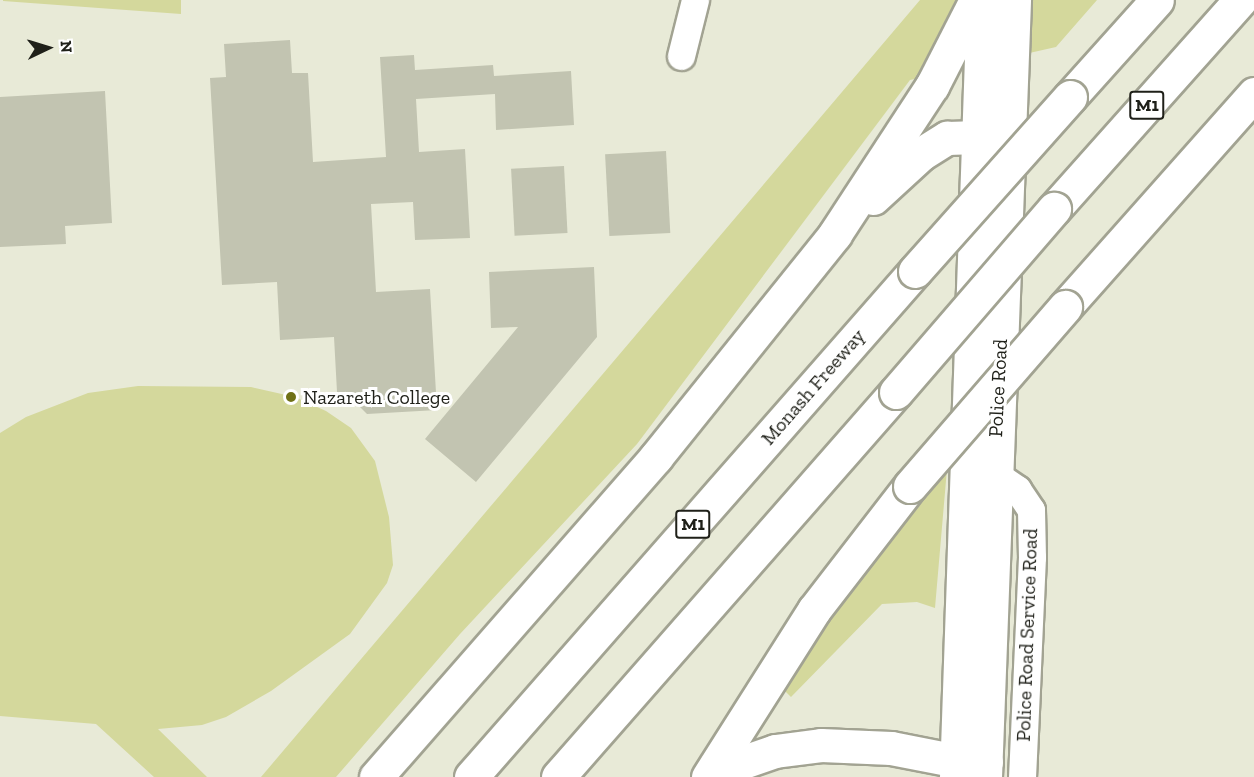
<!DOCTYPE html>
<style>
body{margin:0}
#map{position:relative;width:1254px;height:777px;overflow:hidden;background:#e8ead7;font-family:"Zilla Slab",serif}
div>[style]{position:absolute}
.green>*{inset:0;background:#d4d89c}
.building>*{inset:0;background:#c2c4b1;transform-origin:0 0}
.roads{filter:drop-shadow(2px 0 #a2a392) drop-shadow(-2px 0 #a2a392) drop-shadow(0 2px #a2a392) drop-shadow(0 -2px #a2a392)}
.minor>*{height:27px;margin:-13.5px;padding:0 13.5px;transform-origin:13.5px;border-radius:13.5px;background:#fff}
.secondary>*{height:33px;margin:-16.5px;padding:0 16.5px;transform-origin:16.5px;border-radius:16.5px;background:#fff}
.motorway>*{height:33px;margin:-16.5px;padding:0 16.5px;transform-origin:16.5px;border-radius:16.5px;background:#fff}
.bridges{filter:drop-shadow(2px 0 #a2a392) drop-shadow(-2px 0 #a2a392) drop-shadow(0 2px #a2a392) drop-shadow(0 -2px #a2a392)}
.motorway-bridge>*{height:33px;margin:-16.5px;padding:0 16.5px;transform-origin:16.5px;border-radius:16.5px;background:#fff}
.dots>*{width:16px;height:16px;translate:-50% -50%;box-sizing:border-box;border:3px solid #fff;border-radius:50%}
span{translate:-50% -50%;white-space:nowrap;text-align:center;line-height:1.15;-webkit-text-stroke:6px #fff;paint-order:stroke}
.shield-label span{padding:2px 4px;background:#fff;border:2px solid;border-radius:4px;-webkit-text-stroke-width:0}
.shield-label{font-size:18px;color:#1f2019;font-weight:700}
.street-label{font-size:20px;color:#1f2019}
.poi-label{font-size:20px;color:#1f2019}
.left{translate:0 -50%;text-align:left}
.north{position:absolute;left:18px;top:18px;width:60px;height:60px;-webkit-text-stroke:4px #fff;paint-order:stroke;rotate:86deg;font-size:16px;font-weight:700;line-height:24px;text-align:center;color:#1f2019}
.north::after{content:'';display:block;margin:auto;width:21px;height:27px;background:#1f2019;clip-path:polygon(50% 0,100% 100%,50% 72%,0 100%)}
</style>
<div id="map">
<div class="green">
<div style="clip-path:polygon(181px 0,181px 14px,3px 1px,3px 0)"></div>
<div style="clip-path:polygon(920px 0,1097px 0,1056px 47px,910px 80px,637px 444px,460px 634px,336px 777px,261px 777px)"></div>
<div style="clip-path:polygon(138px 386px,251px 387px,295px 397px,326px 411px,351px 428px,375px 461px,389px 517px,393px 565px,387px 583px,350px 634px,271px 691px,226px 717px,202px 725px,158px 729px,207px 777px,154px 777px,96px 724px,0 716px,0 433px,26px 417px,88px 393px)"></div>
<div style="clip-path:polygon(947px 469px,935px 608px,917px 602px,882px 604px,791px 697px,779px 685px,892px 530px)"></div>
</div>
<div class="building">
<div style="clip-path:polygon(290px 40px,292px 73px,308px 73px,313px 162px,386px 157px,380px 57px,414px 55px,415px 70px,493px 65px,494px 76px,571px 71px,574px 125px,496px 130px,495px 94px,416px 99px,419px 152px,465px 149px,470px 238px,415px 240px,413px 202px,371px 204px,376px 292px,430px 289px,437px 410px,367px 414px,345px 392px,337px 392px,334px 337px,280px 340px,277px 282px,222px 285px,210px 78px,226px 77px,224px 44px)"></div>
<div style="clip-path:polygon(105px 91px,112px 223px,65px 226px,66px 244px,0 247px,0 97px)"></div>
<div style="left:666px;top:151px;width:82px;height:61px;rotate:87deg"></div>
<div style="left:564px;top:166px;width:67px;height:53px;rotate:87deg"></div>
<div style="clip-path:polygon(594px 267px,597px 337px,476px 482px,425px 439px,518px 327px,491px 328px,489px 272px)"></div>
</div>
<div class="roads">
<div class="minor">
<div style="left:681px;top:56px;width:58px;rotate:-76deg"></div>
<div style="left:995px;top:474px;width:27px;rotate:34deg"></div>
<div style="left:1017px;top:489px;width:25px;rotate:56deg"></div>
<div style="left:1031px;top:510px;width:47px;rotate:88.8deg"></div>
<div style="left:1032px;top:557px;width:220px;rotate:92.6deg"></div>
</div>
<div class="secondary">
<div style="left:956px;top:777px;width:777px;rotate:-88.01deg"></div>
<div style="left:985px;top:777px;width:778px;rotate:-87.86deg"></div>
</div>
<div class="motorway">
<div style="left:1070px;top:97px;width:130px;rotate:-48.1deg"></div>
<div style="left:873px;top:198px;width:65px;rotate:-42.5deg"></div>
<div style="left:921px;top:154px;width:31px;rotate:-32deg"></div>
<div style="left:947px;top:138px;width:62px;rotate:-1.8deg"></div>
<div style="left:1054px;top:209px;width:280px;rotate:-48.3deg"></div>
<div style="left:1065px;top:307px;width:285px;rotate:-48.4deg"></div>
<div style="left:376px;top:777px;width:425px;rotate:-48.8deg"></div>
<div style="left:656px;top:457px;width:286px;rotate:-51.2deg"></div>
<div style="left:835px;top:234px;width:177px;rotate:-56.8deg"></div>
<div style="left:932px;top:86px;width:97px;rotate:-62.9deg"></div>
<div style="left:471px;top:777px;width:673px;rotate:-48.73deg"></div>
<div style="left:558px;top:777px;width:512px;rotate:-48.72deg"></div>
<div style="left:708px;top:777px;width:198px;rotate:-57.6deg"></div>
<div style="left:814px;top:610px;width:157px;rotate:-52.3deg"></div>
<div style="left:713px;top:777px;width:16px;rotate:-35deg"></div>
<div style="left:726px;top:768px;width:52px;rotate:-19.1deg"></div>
<div style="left:775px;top:751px;width:46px;rotate:-7.4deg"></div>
<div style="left:821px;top:745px;width:70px;rotate:2.5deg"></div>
<div style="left:891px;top:748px;width:67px;rotate:11.1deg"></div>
<div style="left:957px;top:761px;width:29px;rotate:2deg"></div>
</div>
</div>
<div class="bridges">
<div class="motorway-bridge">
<div style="left:915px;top:271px;width:233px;rotate:-48.3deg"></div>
<div style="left:896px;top:392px;width:242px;rotate:-49.2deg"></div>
<div style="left:910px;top:486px;width:237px;rotate:-49.1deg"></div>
</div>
</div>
<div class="dots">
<div style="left:291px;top:397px;background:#6f7116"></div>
</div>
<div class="shield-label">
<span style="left:1147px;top:105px">M1</span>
<span style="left:693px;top:524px">M1</span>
</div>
<div class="street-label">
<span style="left:813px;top:387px;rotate:-49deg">Monash Freeway</span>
<span style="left:998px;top:388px;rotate:-87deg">Police Road</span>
<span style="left:1027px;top:635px;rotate:-88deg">Police Road Service Road</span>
</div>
<div class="poi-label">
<span class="left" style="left:303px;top:397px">Nazareth College</span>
</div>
<div class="north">N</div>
</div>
